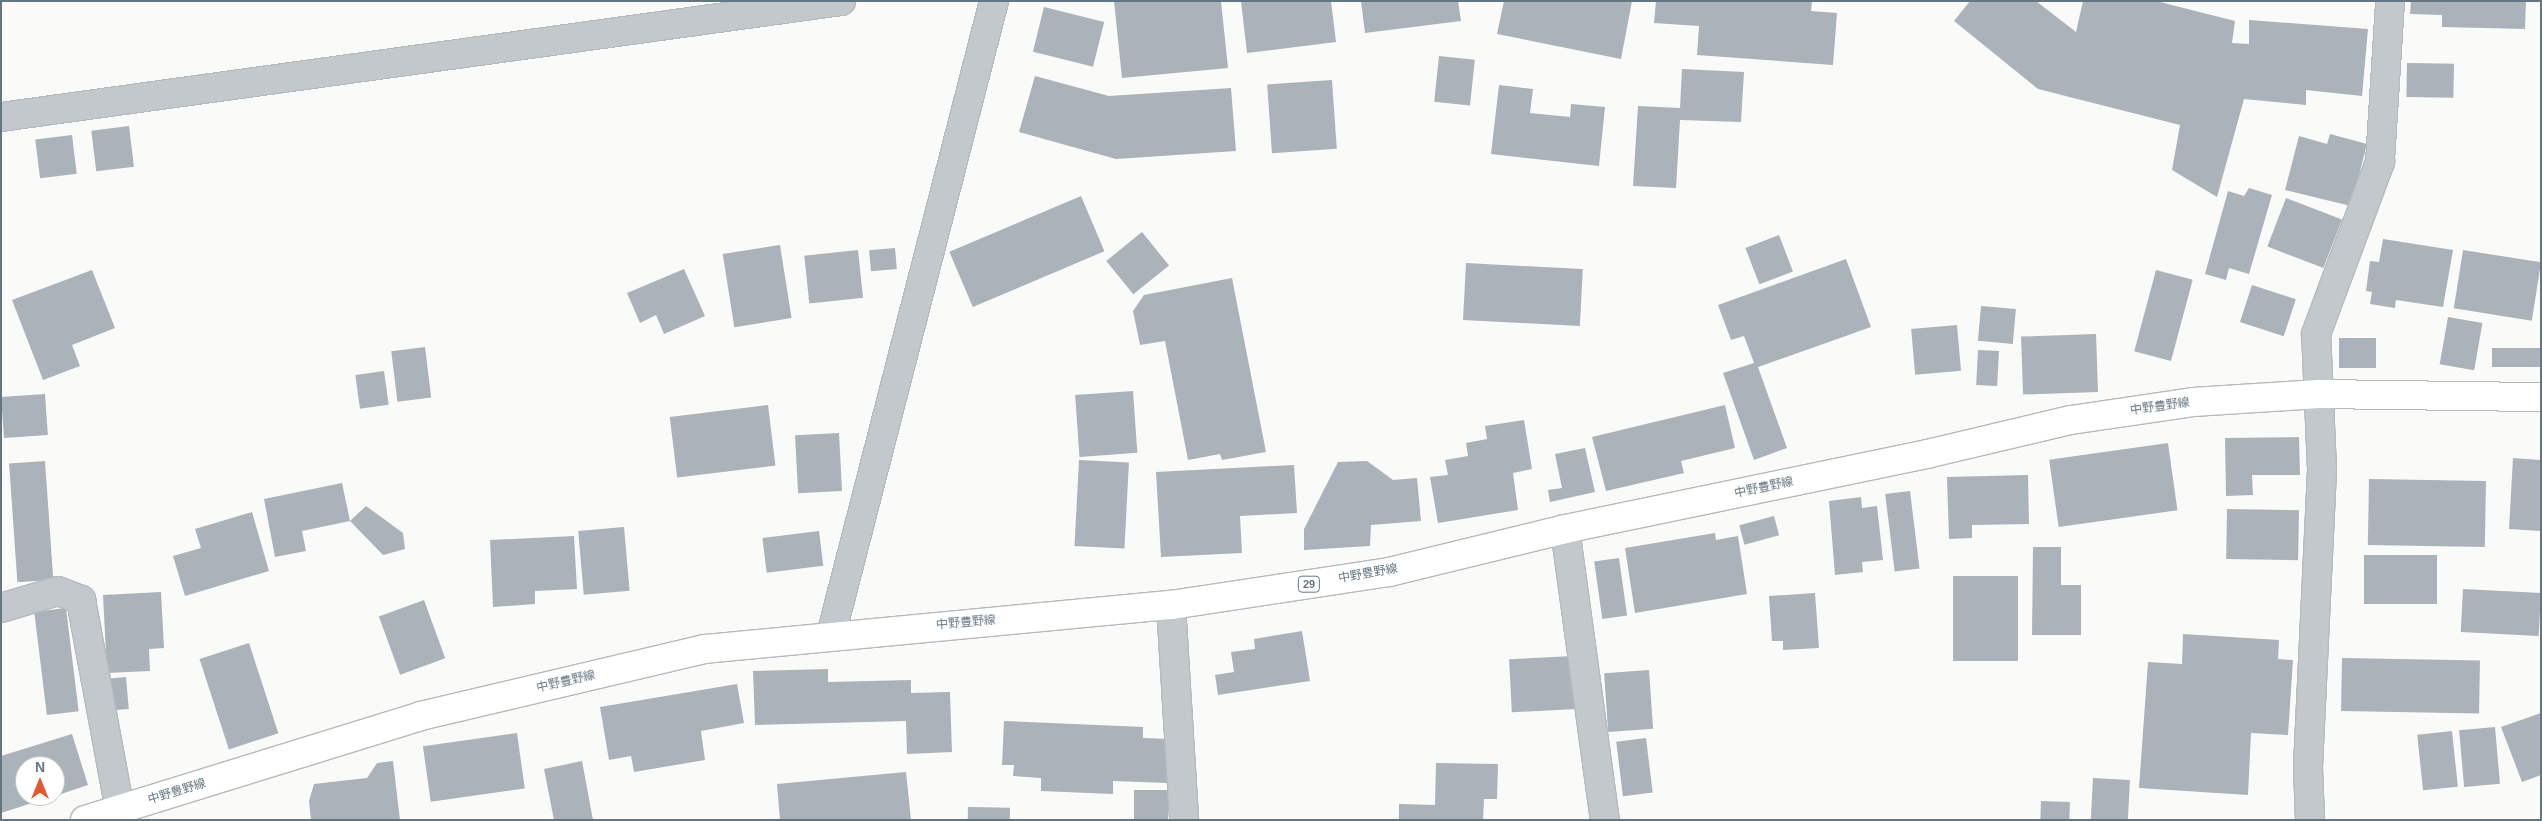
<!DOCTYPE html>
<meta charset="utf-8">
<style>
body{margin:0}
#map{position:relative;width:2542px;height:821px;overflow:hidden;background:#fafaf8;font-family:Helvetica,"Noto Sans JP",sans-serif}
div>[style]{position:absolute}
.building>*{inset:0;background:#aab3b9;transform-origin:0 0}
.roads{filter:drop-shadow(1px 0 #b5babe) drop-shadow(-1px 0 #b5babe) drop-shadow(0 1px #b5babe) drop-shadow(0 -1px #b5babe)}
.street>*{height:28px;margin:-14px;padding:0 14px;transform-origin:14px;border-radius:14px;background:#c3c8cc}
.primary>*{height:28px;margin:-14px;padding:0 14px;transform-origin:14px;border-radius:14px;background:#fff}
span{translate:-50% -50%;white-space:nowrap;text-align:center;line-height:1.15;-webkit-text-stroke:5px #fff;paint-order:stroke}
.shield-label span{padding:1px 4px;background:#fff;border:1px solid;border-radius:4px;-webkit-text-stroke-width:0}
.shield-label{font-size:11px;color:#657683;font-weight:700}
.street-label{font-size:12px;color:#657683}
.frame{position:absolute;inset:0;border:2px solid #657683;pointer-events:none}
.north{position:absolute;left:15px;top:756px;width:50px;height:50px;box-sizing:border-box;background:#fff;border:1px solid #c1c8cd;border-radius:50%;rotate:0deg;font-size:14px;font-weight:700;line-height:20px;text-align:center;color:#657683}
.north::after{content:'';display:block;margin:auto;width:18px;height:22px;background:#e4572e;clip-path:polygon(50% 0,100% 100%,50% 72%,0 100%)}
</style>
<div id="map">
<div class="building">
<div style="clip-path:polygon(1114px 1px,1221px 1px,1228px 68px,1122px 78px)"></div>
<div style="clip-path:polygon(1241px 1px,1331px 1px,1336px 42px,1247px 53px)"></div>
<div style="clip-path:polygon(1361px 1px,1458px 1px,1461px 21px,1365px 33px)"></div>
<div style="clip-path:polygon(1504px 1px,1632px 1px,1621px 59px,1497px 34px)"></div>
<div style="clip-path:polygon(1656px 1px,1812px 1px,1811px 11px,1837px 13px,1833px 65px,1697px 55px,1699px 26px,1654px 23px)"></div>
<div style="clip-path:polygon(1970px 1px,2036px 1px,2076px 32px,2083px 1px,2156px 1px,2235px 21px,2232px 43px,2249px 44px,2249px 20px,2368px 29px,2362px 96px,2306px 90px,2306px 105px,2244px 99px,2217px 197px,2172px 170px,2180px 125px,2038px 89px,1954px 21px)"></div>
<div style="clip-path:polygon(2411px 1px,2526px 1px,2525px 29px,2442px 27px,2442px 15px,2410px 14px)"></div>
<div style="left:1044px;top:7px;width:62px;height:46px;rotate:14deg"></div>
<div style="left:1439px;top:56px;width:36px;height:46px;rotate:6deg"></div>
<div style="left:2407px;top:63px;width:47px;height:34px;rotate:1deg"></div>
<div style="clip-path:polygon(1682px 69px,1744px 72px,1741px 122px,1680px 120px,1676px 188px,1633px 186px,1638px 106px,1680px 108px)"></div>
<div style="clip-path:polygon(1035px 76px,1109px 96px,1231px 88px,1236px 151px,1116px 159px,1019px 132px)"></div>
<div style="left:1332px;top:80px;width:69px;height:65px;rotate:86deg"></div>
<div style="clip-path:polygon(1499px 85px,1533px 89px,1530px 113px,1570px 117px,1571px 104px,1605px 107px,1599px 166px,1491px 154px)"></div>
<div style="left:129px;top:126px;width:41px;height:38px;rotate:83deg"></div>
<div style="clip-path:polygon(2330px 134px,2367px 144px,2351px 206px,2285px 190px,2299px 136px,2327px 144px)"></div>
<div style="left:72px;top:135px;width:39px;height:37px;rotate:83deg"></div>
<div style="clip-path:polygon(2249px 188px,2272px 195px,2249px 274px,2229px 268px,2226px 280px,2205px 274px,2228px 191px,2244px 196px)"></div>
<div style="left:1081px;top:196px;width:60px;height:143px;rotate:67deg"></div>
<div style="left:2286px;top:198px;width:60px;height:52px;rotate:21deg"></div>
<div style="left:1142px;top:232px;width:43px;height:46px;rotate:51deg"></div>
<div style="left:1779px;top:235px;width:39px;height:36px;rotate:69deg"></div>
<div style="clip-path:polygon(2383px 239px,2453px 250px,2443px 307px,2396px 300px,2395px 308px,2370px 304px,2372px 292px,2366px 291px,2370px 261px,2379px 262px)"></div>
<div style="left:780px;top:245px;width:74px;height:58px;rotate:81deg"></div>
<div style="left:895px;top:248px;width:21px;height:26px;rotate:85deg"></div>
<div style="left:858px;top:250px;width:48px;height:54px;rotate:84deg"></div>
<div style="left:2463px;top:250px;width:79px;height:59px;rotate:9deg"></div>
<div style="clip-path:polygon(1846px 259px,1871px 327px,1758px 367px,1787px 448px,1754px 460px,1723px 373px,1754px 363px,1744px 336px,1731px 340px,1718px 305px)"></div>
<div style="left:1466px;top:263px;width:117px;height:57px;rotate:3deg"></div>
<div style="clip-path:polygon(684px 269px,705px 316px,664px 334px,656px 315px,640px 323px,627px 293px)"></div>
<div style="clip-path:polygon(92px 270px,115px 328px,72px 345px,80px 366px,43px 380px,12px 300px)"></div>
<div style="left:2156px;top:270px;width:38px;height:84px;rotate:15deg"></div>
<div style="clip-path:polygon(1232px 278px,1266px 452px,1222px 460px,1220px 454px,1188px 460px,1165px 341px,1140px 345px,1133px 311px,1144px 295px)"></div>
<div style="left:2252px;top:285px;width:46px;height:39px;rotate:18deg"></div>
<div style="left:1981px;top:306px;width:35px;height:35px;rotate:5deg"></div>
<div style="left:2448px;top:317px;width:35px;height:48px;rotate:10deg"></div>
<div style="left:1957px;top:325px;width:46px;height:46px;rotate:85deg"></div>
<div style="left:2096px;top:334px;width:58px;height:75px;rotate:88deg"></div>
<div style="left:2339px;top:338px;width:37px;height:30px"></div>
<div style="left:425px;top:347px;width:51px;height:34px;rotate:83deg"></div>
<div style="left:2492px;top:348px;width:49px;height:19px"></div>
<div style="left:1978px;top:350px;width:21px;height:35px;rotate:3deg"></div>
<div style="left:384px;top:371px;width:34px;height:29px;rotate:82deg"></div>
<div style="left:1133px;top:391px;width:62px;height:58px;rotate:86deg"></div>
<div style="left:45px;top:394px;width:41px;height:44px;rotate:86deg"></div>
<div style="left:768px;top:405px;width:61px;height:99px;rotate:83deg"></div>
<div style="clip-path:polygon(1725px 405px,1735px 448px,1681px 461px,1684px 473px,1606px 491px,1592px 437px)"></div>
<div style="clip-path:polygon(1524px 420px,1532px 469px,1513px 473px,1518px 510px,1438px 523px,1430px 477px,1448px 475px,1445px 460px,1468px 456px,1466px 443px,1487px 439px,1485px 426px)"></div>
<div style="left:839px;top:433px;width:58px;height:44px;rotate:87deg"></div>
<div style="clip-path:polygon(2299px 437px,2300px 475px,2252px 475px,2253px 495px,2226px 496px,2225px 438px)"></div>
<div style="left:2168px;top:443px;width:68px;height:120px;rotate:82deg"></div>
<div style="clip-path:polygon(1585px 448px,1595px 492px,1550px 502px,1548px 490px,1562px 488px,1555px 454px)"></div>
<div style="clip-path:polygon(2513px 458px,2540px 460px,2541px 531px,2509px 529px)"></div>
<div style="left:1079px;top:460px;width:50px;height:86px;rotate:3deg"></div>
<div style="left:45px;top:461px;width:119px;height:36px;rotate:86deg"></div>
<div style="clip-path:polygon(1367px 461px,1393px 480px,1417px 478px,1421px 521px,1371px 525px,1370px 546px,1304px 550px,1304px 529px,1338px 462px)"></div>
<div style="clip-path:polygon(1294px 465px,1297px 513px,1240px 516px,1242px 553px,1161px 557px,1156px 472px)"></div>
<div style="clip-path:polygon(2028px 475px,2029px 524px,1972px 525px,1972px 538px,1949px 539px,1947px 477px)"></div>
<div style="left:2369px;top:479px;width:117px;height:66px;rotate:1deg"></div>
<div style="clip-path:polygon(342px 483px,350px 521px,302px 531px,306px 551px,275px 557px,264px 499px)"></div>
<div style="left:1910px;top:491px;width:78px;height:25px;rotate:83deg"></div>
<div style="clip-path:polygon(1861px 497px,1862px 508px,1877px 506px,1883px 560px,1862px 562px,1863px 572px,1835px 575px,1829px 501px)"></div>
<div style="clip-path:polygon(366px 506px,403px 533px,405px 549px,383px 555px,350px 521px)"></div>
<div style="left:2227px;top:509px;width:72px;height:50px;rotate:1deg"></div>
<div style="clip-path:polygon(252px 512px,269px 571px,185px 596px,173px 556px,201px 548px,195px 529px)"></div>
<div style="left:1774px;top:516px;width:20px;height:36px;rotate:75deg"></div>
<div style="left:624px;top:527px;width:64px;height:46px;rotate:85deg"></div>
<div style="left:819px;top:531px;width:35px;height:57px;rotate:83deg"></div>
<div style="clip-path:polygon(1715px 533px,1716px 540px,1738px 536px,1747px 594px,1635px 613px,1625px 548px)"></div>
<div style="clip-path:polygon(574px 536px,577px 589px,535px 591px,535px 604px,493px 607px,490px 540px)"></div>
<div style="clip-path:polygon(2033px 547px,2061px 547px,2061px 585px,2081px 585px,2081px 635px,2032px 635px)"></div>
<div style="left:2364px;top:555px;width:73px;height:49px"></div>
<div style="left:1619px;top:558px;width:58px;height:25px;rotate:82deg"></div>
<div style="left:1953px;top:576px;width:65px;height:85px"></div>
<div style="left:2463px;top:589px;width:78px;height:43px;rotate:3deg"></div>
<div style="clip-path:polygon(161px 592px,164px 648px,149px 649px,150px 671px,107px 673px,103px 595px)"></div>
<div style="clip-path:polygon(1815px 593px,1819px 648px,1783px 650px,1783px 641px,1772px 641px,1769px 596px)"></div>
<div style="left:424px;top:600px;width:62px;height:48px;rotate:70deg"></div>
<div style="left:66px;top:608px;width:104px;height:32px;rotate:83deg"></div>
<div style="clip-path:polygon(1302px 631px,1310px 681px,1218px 695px,1215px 675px,1234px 672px,1231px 652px,1255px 649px,1254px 639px)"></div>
<div style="clip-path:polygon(2183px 634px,2279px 640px,2278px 659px,2293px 660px,2288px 735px,2251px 733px,2248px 795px,2139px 788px,2148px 662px,2182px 664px)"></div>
<div style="left:249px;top:643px;width:95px;height:52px;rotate:72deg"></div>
<div style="left:1573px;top:656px;width:53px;height:64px;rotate:87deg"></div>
<div style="left:2342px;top:658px;width:138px;height:53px;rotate:1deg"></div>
<div style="clip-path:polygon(828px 669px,828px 682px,911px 680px,911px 693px,950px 692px,952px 752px,907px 754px,906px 721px,755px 725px,753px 671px)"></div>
<div style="left:1649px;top:670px;width:59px;height:45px;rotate:86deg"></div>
<div style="left:126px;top:677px;width:32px;height:17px;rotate:85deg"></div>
<div style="clip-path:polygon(737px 684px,744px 723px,701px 731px,705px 760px,634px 772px,631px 756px,609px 760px,600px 707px)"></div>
<div style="clip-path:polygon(2541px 713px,2541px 775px,2522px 782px,2501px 727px)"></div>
<div style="clip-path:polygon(1004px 721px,1143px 727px,1143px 738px,1170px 739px,1168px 783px,1113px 781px,1113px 794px,1041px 791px,1041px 778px,1013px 776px,1014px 765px,1002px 765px)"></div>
<div style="left:2495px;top:727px;width:57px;height:36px;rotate:85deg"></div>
<div style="left:2452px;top:731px;width:56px;height:35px;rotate:84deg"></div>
<div style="left:517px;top:733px;width:56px;height:95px;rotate:82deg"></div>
<div style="clip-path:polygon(72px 734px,88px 785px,55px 796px,55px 766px,25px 766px,25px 796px,54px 796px,1px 813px,1px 756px)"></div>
<div style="left:1646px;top:738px;width:55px;height:30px;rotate:83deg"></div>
<div style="clip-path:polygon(393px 761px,400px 820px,311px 820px,309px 801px,314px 784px,367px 778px,377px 763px)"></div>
<div style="clip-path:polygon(582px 761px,593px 820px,554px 820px,544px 769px)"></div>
<div style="clip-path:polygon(1436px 763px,1498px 764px,1497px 799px,1484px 799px,1483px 820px,1399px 820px,1399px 804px,1435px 805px)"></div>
<div style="clip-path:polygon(906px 772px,911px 820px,780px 820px,777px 784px)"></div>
<div style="left:2093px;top:778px;width:37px;height:42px;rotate:3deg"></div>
<div style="left:1134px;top:790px;width:34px;height:30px"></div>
<div style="left:2041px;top:801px;width:29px;height:19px;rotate:2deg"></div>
<div style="left:968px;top:807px;width:42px;height:13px;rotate:1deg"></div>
</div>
<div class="roads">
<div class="street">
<div style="left:1px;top:117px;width:848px;rotate:-7.86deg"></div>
<div style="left:1565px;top:529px;width:294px;rotate:82.2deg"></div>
<div style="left:1171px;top:605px;width:215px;rotate:86.5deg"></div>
<div style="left:1px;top:608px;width:59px;rotate:-16.6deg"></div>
<div style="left:58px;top:591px;width:25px;rotate:21deg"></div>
<div style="left:81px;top:600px;width:214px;rotate:79.5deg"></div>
<div style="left:831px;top:635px;width:655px;rotate:-75.58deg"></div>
<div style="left:2310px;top:820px;width:53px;rotate:-92.2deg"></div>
<div style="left:2308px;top:767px;width:298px;rotate:-87.3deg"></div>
<div style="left:2322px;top:469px;width:135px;rotate:-92.5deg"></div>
<div style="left:2316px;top:334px;width:184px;rotate:-69.6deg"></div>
<div style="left:2380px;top:162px;width:161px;rotate:-86.4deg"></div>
</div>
<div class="primary">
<div style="left:85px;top:820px;width:352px;rotate:-17.2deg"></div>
<div style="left:421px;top:716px;width:291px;rotate:-13.3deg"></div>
<div style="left:704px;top:649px;width:469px;rotate:-5.4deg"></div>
<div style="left:1171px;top:605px;width:220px;rotate:-8.6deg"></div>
<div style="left:1389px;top:572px;width:181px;rotate:-13.7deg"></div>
<div style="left:1565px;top:529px;width:370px;rotate:-11.7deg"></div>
<div style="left:1927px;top:454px;width:148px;rotate:-13.3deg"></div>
<div style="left:2071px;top:420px;width:123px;rotate:-8.4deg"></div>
<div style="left:2193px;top:402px;width:126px;rotate:-3.6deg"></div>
<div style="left:2319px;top:394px;width:222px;rotate:0.8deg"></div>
</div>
</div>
<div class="shield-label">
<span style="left:1309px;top:584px">29</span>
</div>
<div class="street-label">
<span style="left:2160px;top:407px;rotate:-8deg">中野豊野線</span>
<span style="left:1764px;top:488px;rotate:-12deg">中野豊野線</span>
<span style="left:1368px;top:574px;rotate:-10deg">中野豊野線</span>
<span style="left:966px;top:623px;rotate:-5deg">中野豊野線</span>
<span style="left:566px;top:682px;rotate:-13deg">中野豊野線</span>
<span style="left:177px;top:792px;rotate:-17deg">中野豊野線</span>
</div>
<div class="frame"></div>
<div class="north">N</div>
</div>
